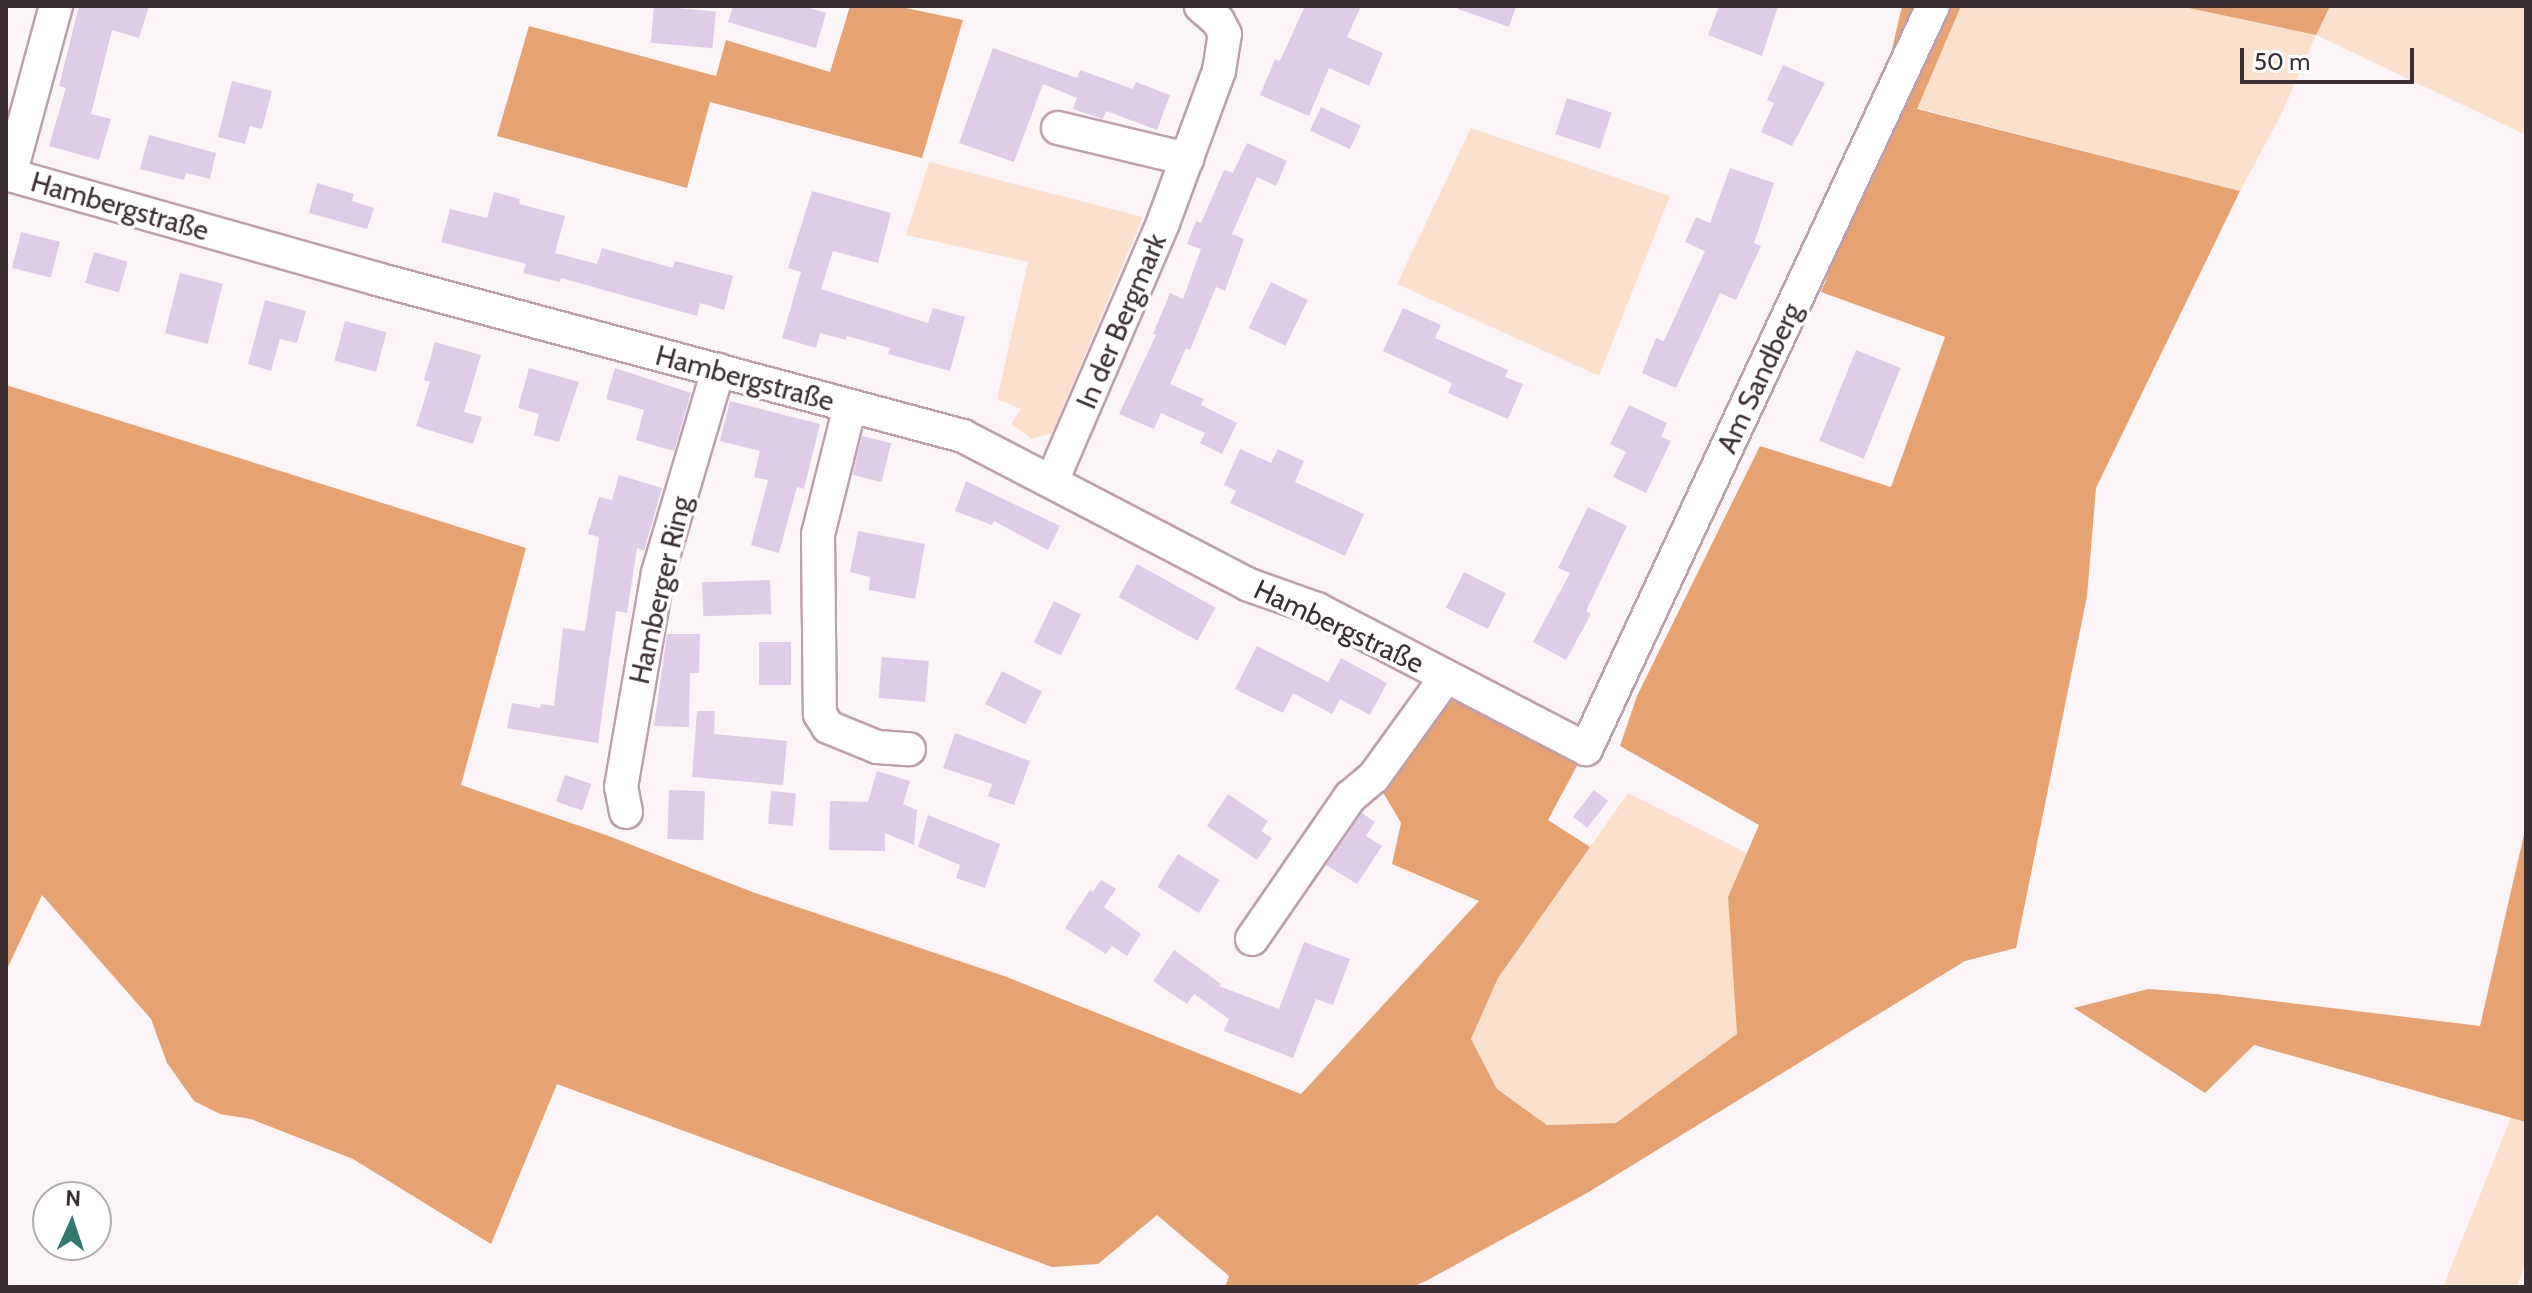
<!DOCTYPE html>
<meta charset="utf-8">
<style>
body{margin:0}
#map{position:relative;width:2532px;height:1293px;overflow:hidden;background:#fcf5f8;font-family:Cabin,sans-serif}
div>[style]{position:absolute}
.green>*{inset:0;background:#fbe0ce}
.forest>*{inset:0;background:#e7a271}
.building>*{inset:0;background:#dfcce7;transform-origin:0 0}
.roads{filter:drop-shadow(2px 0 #be9fad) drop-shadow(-2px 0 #be9fad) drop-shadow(0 2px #be9fad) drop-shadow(0 -2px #be9fad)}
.minor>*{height:32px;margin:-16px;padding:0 16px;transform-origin:16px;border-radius:16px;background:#fff}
span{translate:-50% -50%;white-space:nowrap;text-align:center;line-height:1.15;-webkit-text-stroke:7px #fff;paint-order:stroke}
.street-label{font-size:28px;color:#3b2f34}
.frame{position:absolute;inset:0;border:8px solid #3b2f34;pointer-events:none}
.north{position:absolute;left:32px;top:1181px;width:80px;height:80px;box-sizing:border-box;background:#fff;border:2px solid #b1acae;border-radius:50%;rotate:3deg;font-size:22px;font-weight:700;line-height:32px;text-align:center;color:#3b2f34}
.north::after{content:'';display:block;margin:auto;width:28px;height:36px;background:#31786f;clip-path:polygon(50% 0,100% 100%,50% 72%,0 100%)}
.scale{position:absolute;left:2240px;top:48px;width:174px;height:36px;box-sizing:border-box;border:4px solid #3b2f34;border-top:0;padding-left:10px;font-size:24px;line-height:28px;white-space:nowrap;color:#3b2f34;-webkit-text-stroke:6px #fff;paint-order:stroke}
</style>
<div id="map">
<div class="green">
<div style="clip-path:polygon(1961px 6px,2179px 6px,2315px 35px,2330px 6px,2526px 6px,2526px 135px,2316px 35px,2281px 115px,2240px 191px,1917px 108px)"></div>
<div style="clip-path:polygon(1471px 128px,1670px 196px,1599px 376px,1397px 284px)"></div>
<div style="clip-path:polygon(929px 162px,1143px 217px,1052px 433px,1032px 439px,1011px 424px,1021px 409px,997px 399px,1028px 262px,906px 235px)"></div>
<div style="clip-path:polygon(1628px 793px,1747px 853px,1728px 897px,1737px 1034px,1616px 1123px,1547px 1125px,1497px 1089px,1471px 1039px,1498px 978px)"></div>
<div style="clip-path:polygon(2512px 1115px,2526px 1122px,2526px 1262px,2517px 1287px,2443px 1287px)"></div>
</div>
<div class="forest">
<div style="clip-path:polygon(850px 6px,896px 6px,963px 20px,922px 158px,710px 102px,687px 188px,497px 136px,529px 26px,716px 76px,726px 40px,830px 72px)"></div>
<div style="clip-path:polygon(1902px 6px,1961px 6px,1917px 109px,2240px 191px,2096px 488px,2087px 596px,2016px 948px,1965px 961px,1587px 1193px,1426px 1281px,1412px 1287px,1225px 1287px,1229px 1276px,1157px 1215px,1098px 1264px,1052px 1267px,557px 1084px,491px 1244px,353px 1159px,251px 1119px,220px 1114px,194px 1101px,167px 1063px,151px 1019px,42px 895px,6px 971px,6px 385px,526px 548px,461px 785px,606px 835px,755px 893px,1004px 976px,1301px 1094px,1479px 901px,1392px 864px,1401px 823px,1374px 777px,1446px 677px,1586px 749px,1548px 820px,1590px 847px,1498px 978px,1471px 1039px,1497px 1089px,1547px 1125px,1616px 1123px,1737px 1034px,1728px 897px,1759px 825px,1620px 746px,1637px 696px,1760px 446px,1891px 487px,1945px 337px,1821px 292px,1899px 105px,1887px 71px)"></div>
<div style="clip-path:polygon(2179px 6px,2330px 6px,2316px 35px)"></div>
<div style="clip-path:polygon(2526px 826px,2526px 1122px,2254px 1045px,2205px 1093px,2074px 1008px,2148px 989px,2216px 994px,2480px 1026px)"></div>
</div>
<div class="building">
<div style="clip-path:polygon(79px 6px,149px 6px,139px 38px,112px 30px,91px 114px,111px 119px,99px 160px,49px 146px,66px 88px,59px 86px)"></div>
<div style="left:654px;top:6px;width:62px;height:37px;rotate:5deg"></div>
<div style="clip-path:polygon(733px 6px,802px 6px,826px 13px,816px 48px,728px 22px)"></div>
<div style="clip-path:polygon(1305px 6px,1361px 6px,1347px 37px,1383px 53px,1369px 86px,1329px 68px,1309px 116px,1260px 95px,1275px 59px,1280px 61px)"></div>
<div style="clip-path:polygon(1458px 6px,1516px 6px,1509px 27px,1458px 9px)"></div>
<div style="clip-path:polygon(1719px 6px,1778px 6px,1762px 56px,1708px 35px)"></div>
<div style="clip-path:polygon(993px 48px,1077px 78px,1080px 70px,1133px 89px,1136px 82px,1170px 95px,1157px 130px,1106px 111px,1103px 119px,1073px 109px,1077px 98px,1043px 84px,1014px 162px,959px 143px)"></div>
<div style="clip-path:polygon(1783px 65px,1825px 83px,1792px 146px,1761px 132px,1774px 103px,1767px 100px)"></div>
<div style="clip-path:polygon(232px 81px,272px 91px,262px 129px,250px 126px,245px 144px,218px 137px)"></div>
<div style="left:1567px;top:98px;width:47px;height:38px;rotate:18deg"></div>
<div style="left:1321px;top:107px;width:44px;height:26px;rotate:25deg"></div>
<div style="clip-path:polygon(149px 135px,216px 153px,210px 179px,186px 173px,184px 180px,140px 169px)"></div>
<div style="clip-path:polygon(1247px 143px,1287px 161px,1276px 186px,1257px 177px,1232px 234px,1244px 239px,1225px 291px,1216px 287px,1190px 350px,1186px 348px,1170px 384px,1204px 399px,1201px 405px,1237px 423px,1222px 454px,1200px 443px,1205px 433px,1161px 413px,1154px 429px,1119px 414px,1156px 335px,1153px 334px,1170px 293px,1183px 299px,1201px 249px,1187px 244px,1196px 221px,1201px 223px,1224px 170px,1233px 173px)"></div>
<div style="clip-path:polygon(1730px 168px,1774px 183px,1754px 243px,1761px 246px,1736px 300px,1720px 293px,1676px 388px,1642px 373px,1656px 338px,1664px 341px,1705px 251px,1685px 242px,1696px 217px,1710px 223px)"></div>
<div style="clip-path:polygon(317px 183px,354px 194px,352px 201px,374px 208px,367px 229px,309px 213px)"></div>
<div style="clip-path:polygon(812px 191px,891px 213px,878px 263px,833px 251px,821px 289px,928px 323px,933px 308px,965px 317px,950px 371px,888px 354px,890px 348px,847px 336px,846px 340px,820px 333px,816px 348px,782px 338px,801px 272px,788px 268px)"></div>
<div style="clip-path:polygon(494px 192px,520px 199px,519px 204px,565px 216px,555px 253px,597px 264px,602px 248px,673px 268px,675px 261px,733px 276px,724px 310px,700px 303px,697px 316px,561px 278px,560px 282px,523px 273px,526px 264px,441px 242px,450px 209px,487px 218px)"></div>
<div style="left:21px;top:232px;width:40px;height:37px;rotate:14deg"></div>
<div style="left:94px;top:252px;width:35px;height:32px;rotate:16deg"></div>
<div style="left:180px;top:273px;width:44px;height:62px;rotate:14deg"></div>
<div style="left:1271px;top:282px;width:41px;height:51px;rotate:26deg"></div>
<div style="clip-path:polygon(265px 300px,306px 311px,297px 343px,280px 339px,271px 371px,248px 364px)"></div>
<div style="clip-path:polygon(1403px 308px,1441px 325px,1435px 338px,1508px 370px,1505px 377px,1523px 384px,1508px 419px,1448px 393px,1452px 383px,1383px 351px)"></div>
<div style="left:345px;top:321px;width:43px;height:41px;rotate:15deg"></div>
<div style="clip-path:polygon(435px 342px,481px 355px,464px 412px,482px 417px,473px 444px,416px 426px,430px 382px,424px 380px)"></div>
<div style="left:1856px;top:350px;width:48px;height:98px;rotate:22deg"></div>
<div style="clip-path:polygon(529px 368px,579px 382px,559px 442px,534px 435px,539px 414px,518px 408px)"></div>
<div style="clip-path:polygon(615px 368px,691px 393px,674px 451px,636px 440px,644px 410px,606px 399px)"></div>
<div style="clip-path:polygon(730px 401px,820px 424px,804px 489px,797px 487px,779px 553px,751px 545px,768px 480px,754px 477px,760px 451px,720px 441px)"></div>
<div style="clip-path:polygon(1629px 405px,1667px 423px,1661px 437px,1671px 441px,1646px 493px,1613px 477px,1626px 452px,1610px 444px)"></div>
<div style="left:862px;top:436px;width:30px;height:40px;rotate:14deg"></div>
<div style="clip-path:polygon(1240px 449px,1271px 463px,1278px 449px,1304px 461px,1295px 482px,1364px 514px,1345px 556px,1230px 503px,1236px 491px,1224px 485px)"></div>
<div style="clip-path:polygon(619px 475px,662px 488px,644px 551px,637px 548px,627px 613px,616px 611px,598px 743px,507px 728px,512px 703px,540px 708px,541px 704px,554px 706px,563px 628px,585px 631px,599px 537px,588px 534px,599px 497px,612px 500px)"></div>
<div style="clip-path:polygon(966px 481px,1060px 526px,1048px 550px,994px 521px,992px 525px,955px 511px)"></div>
<div style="clip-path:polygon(1588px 507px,1627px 526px,1586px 611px,1591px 614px,1566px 660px,1533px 642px,1570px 573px,1558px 568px)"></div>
<div style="clip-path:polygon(858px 531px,925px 544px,915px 599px,869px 590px,870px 577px,850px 572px)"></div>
<div style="left:1137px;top:564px;width:90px;height:38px;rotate:29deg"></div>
<div style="left:1464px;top:572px;width:47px;height:40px;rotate:27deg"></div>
<div style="left:770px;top:580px;width:34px;height:68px;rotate:88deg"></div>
<div style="left:1054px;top:601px;width:30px;height:46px;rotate:26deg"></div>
<div style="clip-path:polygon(667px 634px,700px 634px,699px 673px,690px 673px,689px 727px,654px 726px)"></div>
<div style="left:759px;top:642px;width:32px;height:43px"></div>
<div style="clip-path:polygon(1257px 646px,1328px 682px,1341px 658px,1387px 683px,1370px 715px,1340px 699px,1332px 714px,1293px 693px,1283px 713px,1235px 689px)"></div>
<div style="left:882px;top:657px;width:47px;height:41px;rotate:5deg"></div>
<div style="left:1002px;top:671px;width:45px;height:37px;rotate:27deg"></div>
<div style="clip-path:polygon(697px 711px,715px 711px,714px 734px,787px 741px,783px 785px,692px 777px)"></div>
<div style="clip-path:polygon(955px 733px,1030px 761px,1014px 805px,988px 796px,992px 784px,943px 768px)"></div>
<div style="clip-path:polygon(877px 771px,910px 781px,903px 804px,917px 810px,914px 845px,885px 833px,885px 851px,829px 850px,830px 801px,868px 802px)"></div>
<div style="left:565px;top:775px;width:28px;height:28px;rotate:19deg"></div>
<div style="left:669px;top:790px;width:36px;height:49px;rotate:2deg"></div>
<div style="left:1594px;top:790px;width:18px;height:34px;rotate:38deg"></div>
<div style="left:771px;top:791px;width:25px;height:33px;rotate:5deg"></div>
<div style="clip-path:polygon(1228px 794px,1268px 821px,1261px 831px,1272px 838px,1257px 860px,1207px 826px)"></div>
<div style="clip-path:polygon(1362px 813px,1375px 822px,1366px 836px,1382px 846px,1357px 884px,1326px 865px)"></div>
<div style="clip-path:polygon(928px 815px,1000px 844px,985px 888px,956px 878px,960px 865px,918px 847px)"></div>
<div style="left:1178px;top:854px;width:49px;height:39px;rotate:32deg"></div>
<div style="clip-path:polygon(1101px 880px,1116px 889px,1104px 907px,1141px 934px,1127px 956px,1112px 946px,1106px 954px,1065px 928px,1090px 890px,1093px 892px)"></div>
<div style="clip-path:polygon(1304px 942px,1350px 959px,1333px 1005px,1316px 999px,1293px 1058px,1224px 1031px,1229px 1019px,1194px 994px,1187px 1004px,1153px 981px,1174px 950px,1221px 984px,1219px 986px,1279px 1009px)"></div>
</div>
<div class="roads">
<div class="minor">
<div style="left:1058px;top:128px;width:133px;rotate:13.5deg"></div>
<div style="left:6px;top:174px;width:386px;rotate:15.8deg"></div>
<div style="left:377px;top:279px;width:607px;rotate:15deg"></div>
<div style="left:963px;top:436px;width:322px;rotate:27.5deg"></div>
<div style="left:1249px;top:585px;width:72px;rotate:19.4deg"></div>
<div style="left:1317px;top:609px;width:303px;rotate:27.5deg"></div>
<div style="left:1586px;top:749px;width:820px;rotate:-64.97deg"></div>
<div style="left:10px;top:175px;width:175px;rotate:-74.8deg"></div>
<div style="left:850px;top:406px;width:132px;rotate:104deg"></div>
<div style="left:818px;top:534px;width:180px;rotate:89.4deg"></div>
<div style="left:820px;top:714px;width:15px;rotate:58deg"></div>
<div style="left:828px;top:727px;width:53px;rotate:22.2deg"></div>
<div style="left:877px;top:747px;width:32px;rotate:4deg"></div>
<div style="left:1052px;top:481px;width:281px;rotate:-66.7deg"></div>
<div style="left:1163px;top:223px;width:162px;rotate:-69.8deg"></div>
<div style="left:1219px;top:71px;width:37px;rotate:-81deg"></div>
<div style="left:1225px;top:34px;width:15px;rotate:-118deg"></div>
<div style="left:1218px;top:21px;width:23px;rotate:-139deg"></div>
<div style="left:626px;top:812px;width:25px;rotate:-101deg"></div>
<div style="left:621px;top:787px;width:217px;rotate:-80.2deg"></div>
<div style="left:658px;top:573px;width:212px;rotate:-73.5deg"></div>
<div style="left:1252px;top:939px;width:173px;rotate:-55.4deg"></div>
<div style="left:1350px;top:797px;width:31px;rotate:-40deg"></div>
<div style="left:1374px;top:777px;width:123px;rotate:-54.2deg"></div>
</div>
</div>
<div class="street-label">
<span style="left:120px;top:206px;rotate:16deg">Hambergstraße</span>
<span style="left:1121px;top:321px;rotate:-67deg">In der Bergmark</span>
<span style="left:745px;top:378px;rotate:15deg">Hambergstraße</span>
<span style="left:1759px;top:378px;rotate:-65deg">Am Sandberg</span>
<span style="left:660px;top:590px;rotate:-77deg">Hamberger Ring</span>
<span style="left:1339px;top:626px;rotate:25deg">Hambergstraße</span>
</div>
<div class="frame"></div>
<div class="north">N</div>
<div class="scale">50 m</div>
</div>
